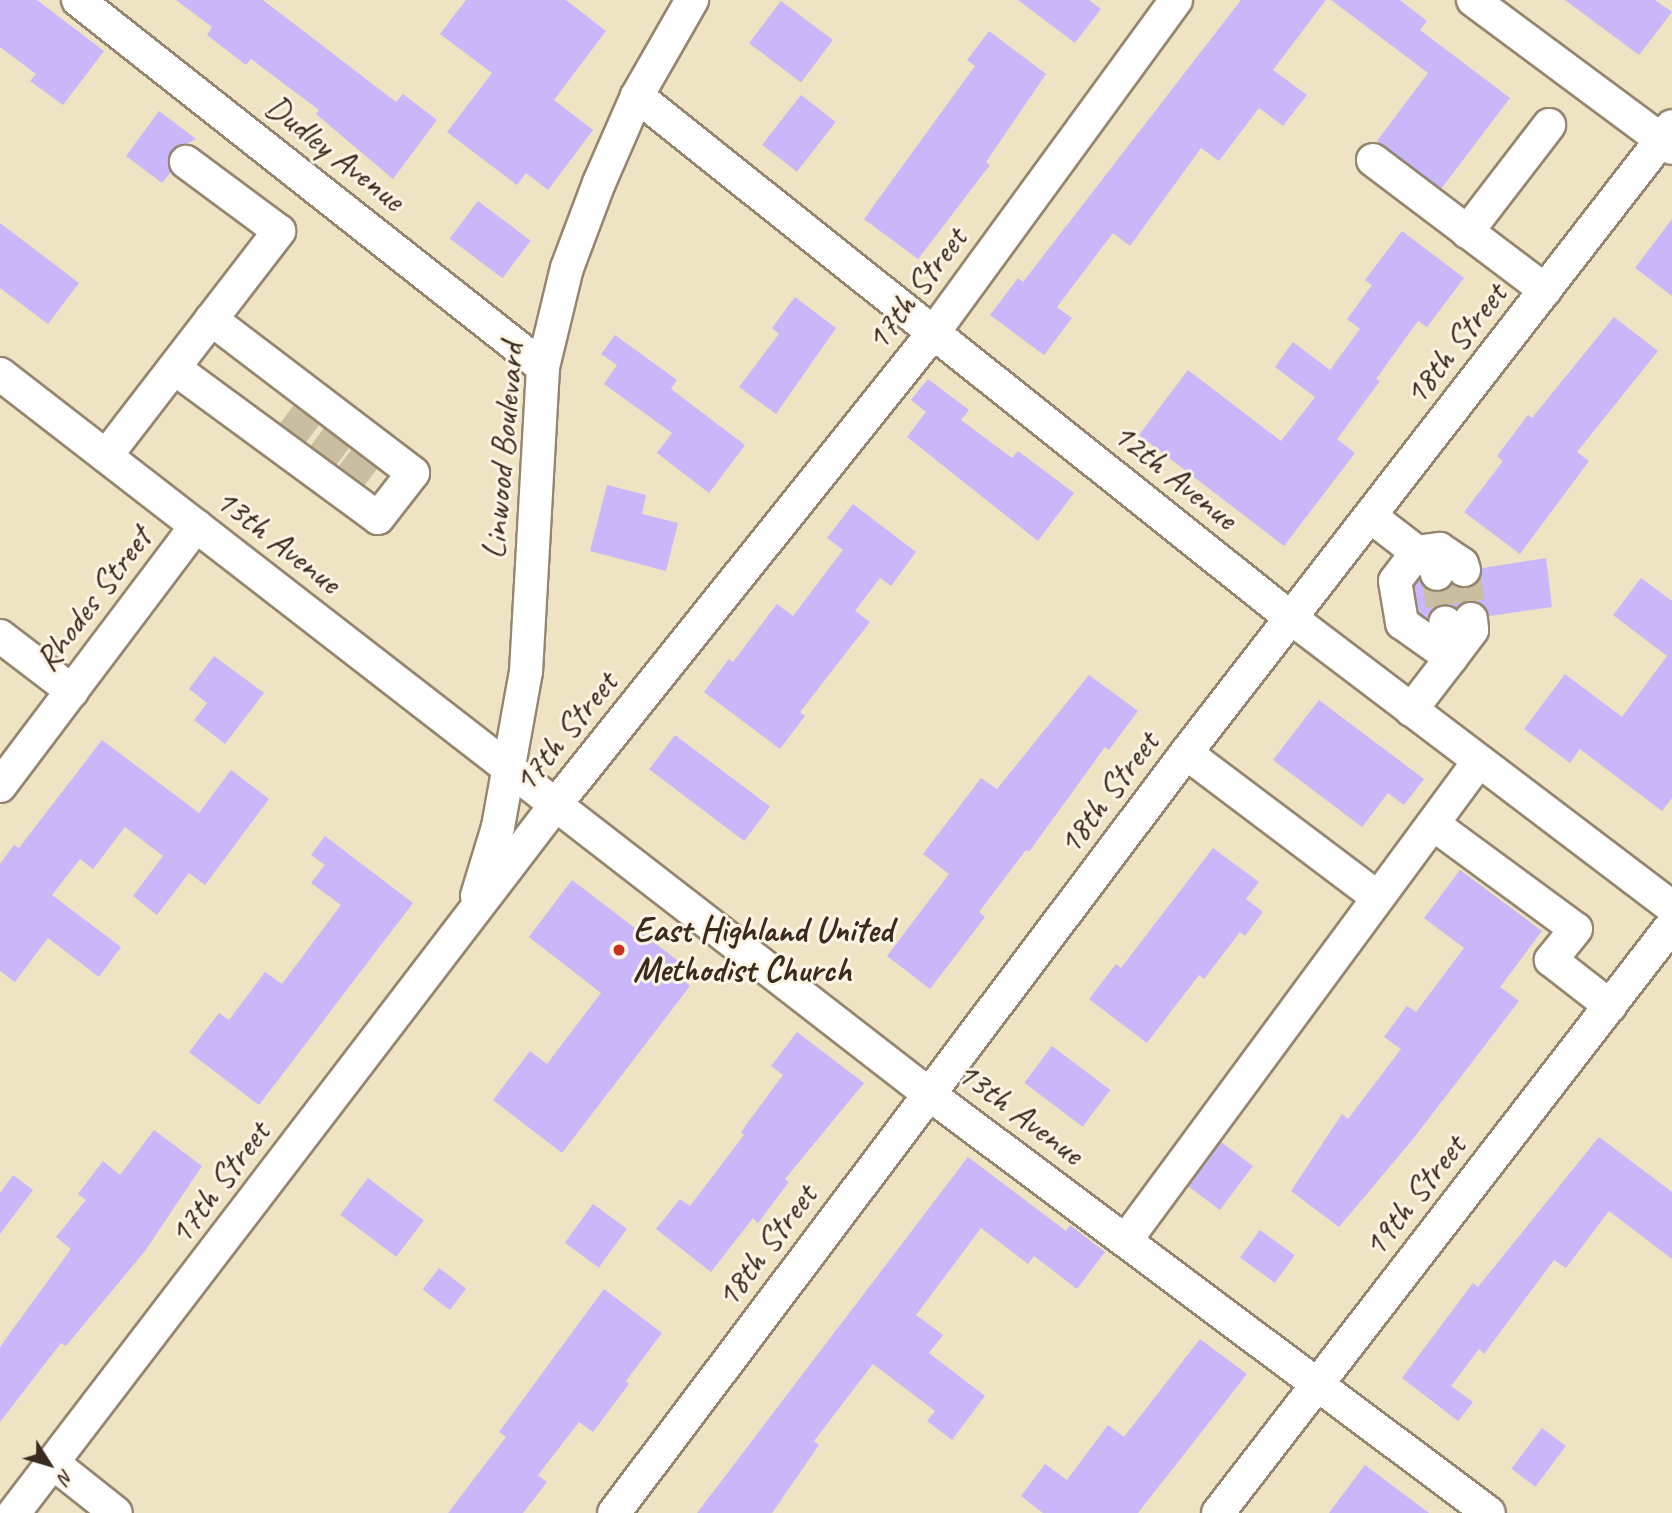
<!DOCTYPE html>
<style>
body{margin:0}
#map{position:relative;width:1672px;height:1513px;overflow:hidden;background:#eee3c2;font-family:Caveat,sans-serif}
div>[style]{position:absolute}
.building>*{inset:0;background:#c9b7f9;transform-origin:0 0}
.minor-tunnel>*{height:32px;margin-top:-16px;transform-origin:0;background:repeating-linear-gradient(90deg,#cabea1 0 32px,transparent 0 48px)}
.roads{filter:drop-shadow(2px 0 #948670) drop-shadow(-2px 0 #948670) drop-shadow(0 2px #948670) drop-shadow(0 -2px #948670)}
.minor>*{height:32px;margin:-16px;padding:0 16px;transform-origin:16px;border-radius:16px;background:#fff}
.dots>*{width:19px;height:19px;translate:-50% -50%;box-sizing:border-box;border:4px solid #fcf5e5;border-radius:50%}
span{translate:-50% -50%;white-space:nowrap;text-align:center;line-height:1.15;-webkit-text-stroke:6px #fcf5e5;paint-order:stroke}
.street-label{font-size:35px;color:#3b2a1e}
.poi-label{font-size:35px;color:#3b2a1e;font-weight:700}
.left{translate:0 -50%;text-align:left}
.north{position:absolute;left:14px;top:1429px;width:70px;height:70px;-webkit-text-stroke:5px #fcf5e5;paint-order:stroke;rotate:127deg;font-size:19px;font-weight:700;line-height:28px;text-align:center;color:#3b2a1e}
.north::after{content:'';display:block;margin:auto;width:24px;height:32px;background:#3b2a1e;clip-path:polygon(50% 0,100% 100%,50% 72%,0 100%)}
</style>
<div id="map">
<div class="building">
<div style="clip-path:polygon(0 0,37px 0,104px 51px,63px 105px,30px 81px,36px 74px,0 47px)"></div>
<div style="clip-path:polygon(176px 0,263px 0,396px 102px,403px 94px,437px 120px,393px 179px,316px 114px,319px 110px,251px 59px,246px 65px,207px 35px,212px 27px)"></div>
<div style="clip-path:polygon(466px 0,566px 0,606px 31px,554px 100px,593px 130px,548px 190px,526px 173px,517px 185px,447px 132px,492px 73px,440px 34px)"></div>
<div style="clip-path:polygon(1018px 0,1089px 0,1101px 9px,1075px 43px)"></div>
<div style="clip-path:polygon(1241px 0,1326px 0,1273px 70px,1307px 95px,1283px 126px,1259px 108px,1219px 161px,1201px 148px,1130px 246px,1113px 233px,1057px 307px,1072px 318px,1044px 355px,990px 315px,1018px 278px,1023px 282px)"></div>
<div style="clip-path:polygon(1331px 0,1400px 0,1427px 21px,1420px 30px,1510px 98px,1441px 189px,1377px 141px,1428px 73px)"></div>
<div style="clip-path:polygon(1565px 0,1655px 0,1672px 12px,1639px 55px)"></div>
<div style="left:781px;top:1px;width:65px;height:53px;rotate:37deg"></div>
<div style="clip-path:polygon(989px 31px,1046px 74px,986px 162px,990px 165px,918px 259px,864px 219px,975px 66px,967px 60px)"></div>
<div style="left:801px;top:95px;width:44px;height:63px;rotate:38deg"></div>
<div style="clip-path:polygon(159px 111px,196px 139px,172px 151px,168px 161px,171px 172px,162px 183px,126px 156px)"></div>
<div style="left:478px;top:201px;width:66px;height:47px;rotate:37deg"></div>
<div style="clip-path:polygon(1672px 219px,1672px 296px,1635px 268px)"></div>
<div style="clip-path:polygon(0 223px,79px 283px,48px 324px,0 288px)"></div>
<div style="clip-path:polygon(1402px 231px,1464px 278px,1427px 327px,1418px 321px,1376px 379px,1380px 381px,1337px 439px,1355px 453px,1284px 546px,1139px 435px,1188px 370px,1281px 441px,1315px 397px,1275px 367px,1293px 342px,1330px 370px,1360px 329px,1347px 319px,1372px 285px,1365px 280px)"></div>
<div style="clip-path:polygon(795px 297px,836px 328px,776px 414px,739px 387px,779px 334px,772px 328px)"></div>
<div style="clip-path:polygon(1614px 317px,1658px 351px,1577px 452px,1589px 461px,1520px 554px,1464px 512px,1503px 461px,1497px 456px,1528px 415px,1532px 418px)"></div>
<div style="clip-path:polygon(615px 335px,677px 380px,671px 389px,745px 445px,709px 493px,657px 453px,672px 433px,604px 384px,617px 365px,601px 354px)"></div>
<div style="clip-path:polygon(928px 379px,969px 410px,961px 420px,1012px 458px,1018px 451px,1074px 493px,1038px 541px,907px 437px,926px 412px,911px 400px)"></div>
<div style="clip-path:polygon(607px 485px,646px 495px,642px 514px,678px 523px,666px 571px,590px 551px)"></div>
<div style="clip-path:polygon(853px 504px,916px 552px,891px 586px,880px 578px,855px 611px,870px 622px,800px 712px,805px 716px,780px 749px,704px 692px,729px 659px,733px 662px,777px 604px,793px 616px,843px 550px,827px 538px)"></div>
<div style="clip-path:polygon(1546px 558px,1552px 607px,1489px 616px,1479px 603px,1470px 601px,1457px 608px,1441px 604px,1427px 619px,1419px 612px,1414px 586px,1419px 579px,1433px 592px,1452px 584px,1469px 588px,1478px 582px,1482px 568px)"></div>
<div style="clip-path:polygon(1641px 578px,1672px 601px,1672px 798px,1662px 811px,1580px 749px,1570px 763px,1524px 729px,1565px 674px,1622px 717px,1667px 656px,1613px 615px)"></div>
<div style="clip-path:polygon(214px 656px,264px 693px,225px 744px,194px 720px,207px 703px,189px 689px)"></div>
<div style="clip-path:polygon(1089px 675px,1138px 711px,1109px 750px,1105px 747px,1029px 852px,1026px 850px,979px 912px,985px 917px,930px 989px,887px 956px,949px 874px,923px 854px,981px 778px,997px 789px)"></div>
<div style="clip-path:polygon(1319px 700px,1424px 779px,1404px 805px,1388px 793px,1362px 827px,1273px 760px)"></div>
<div style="left:675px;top:735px;width:119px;height:43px;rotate:37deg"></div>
<div style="clip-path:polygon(102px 740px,199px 813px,231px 770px,269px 799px,205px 885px,189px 873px,157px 915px,133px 896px,163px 856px,125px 827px,93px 869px,80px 859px,52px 895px,121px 947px,99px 977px,48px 938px,15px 982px,0 971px,0 864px,14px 845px,19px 848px)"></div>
<div style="clip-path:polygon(325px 836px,413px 903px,259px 1105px,189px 1052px,219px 1013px,229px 1020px,265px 972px,282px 984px,341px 905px,311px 883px,325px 865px,311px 855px)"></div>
<div style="clip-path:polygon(1213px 848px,1259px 882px,1246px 899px,1263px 912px,1245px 936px,1240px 932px,1204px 979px,1199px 975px,1147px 1043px,1089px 999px,1116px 964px,1121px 968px)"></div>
<div style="clip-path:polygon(1460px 870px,1542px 931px,1500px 987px,1519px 1001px,1413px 1139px,1339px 1227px,1291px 1191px,1342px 1114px,1348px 1119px,1401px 1049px,1384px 1037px,1407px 1006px,1416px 1012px,1464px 948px,1424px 918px)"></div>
<div style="clip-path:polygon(572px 880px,681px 963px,674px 973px,690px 986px,562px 1153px,493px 1100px,530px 1051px,547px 1064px,601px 993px,529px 937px)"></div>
<div style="clip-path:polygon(797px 1032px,864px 1083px,785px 1179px,789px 1182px,758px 1223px,753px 1218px,711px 1272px,656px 1229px,680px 1199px,690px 1206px,744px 1135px,741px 1132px,783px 1075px,771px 1066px)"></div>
<div style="left:1052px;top:1046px;width:73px;height:46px;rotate:37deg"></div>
<div style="clip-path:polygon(154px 1130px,202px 1166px,145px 1251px,66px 1346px,61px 1343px,0 1422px,0 1347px,71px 1249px,56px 1237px,86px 1200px,78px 1194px,103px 1161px,120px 1175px)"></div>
<div style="clip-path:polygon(1599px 1137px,1672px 1192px,1672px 1259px,1609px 1211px,1566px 1268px,1554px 1260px,1484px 1354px,1479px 1349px,1451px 1386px,1473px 1402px,1458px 1421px,1402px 1378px,1473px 1283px,1478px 1287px)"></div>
<div style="left:1221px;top:1142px;width:40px;height:55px;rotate:37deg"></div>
<div style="clip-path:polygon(968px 1157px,1066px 1231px,1070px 1225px,1105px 1252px,1077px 1289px,1034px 1256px,1028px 1264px,981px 1228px,916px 1315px,943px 1335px,929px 1353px,985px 1396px,952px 1440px,927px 1421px,935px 1411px,873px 1364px,814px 1441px,819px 1445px,772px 1513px,697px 1513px)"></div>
<div style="clip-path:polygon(13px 1175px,33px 1190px,0 1234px,0 1193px)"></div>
<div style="left:368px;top:1178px;width:70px;height:46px;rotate:37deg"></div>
<div style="left:593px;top:1204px;width:42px;height:48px;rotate:36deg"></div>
<div style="left:1260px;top:1230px;width:43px;height:34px;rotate:36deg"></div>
<div style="left:439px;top:1268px;width:34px;height:27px;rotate:37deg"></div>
<div style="clip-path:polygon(604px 1289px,662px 1333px,626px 1381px,629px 1384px,593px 1432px,579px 1422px,538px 1475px,547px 1482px,523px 1513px,448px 1513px,506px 1437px,499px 1432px)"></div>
<div style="clip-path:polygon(1200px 1339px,1247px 1374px,1138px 1513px,1043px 1513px,1021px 1496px,1045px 1464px,1067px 1480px,1108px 1425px,1124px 1437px)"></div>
<div style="left:1542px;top:1428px;width:30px;height:51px;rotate:37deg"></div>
<div style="clip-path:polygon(1365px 1465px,1429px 1513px,1329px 1513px)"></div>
</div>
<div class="minor-tunnel">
<div style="left:293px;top:433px;width:31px;rotate:-53deg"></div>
<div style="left:323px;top:456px;width:31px;rotate:-53deg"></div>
<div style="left:350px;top:478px;width:34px;rotate:-53deg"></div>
<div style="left:1464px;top:570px;width:49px;rotate:81.9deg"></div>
<div style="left:1437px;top:574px;width:49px;rotate:80.5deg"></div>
</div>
<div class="roads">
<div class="minor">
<div style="left:78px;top:0;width:592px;rotate:38.28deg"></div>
<div style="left:1473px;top:0;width:248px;rotate:36.6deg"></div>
<div style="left:637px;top:96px;width:837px;rotate:38.6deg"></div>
<div style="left:1291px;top:618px;width:478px;rotate:37.2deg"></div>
<div style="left:1373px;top:160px;width:216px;rotate:37.1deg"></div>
<div style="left:1467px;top:232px;width:135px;rotate:-52.5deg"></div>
<div style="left:174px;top:368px;width:253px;rotate:36.3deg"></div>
<div style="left:378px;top:518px;width:57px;rotate:-52.1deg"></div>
<div style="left:413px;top:473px;width:254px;rotate:-142.7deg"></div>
<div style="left:0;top:374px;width:1175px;rotate:37.78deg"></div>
<div style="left:929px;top:1094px;width:699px;rotate:36.8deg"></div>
<div style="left:106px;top:456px;width:284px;rotate:-52.4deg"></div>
<div style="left:279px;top:231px;width:116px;rotate:-143.4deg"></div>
<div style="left:1370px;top:516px;width:82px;rotate:37.6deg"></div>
<div style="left:1435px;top:566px;width:8px;rotate:76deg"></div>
<div style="left:1464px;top:570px;width:6px;rotate:-108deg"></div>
<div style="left:1462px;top:564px;width:27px;rotate:-146deg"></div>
<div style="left:1440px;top:549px;width:23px;rotate:173deg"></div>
<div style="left:1417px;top:552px;width:36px;rotate:127deg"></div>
<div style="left:1395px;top:581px;width:43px;rotate:80.5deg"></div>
<div style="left:1402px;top:623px;width:60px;rotate:35.5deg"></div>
<div style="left:1451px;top:658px;width:35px;rotate:-53deg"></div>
<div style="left:1472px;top:630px;width:11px;rotate:-95deg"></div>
<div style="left:0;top:636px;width:91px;rotate:37.4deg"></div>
<div style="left:1411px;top:710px;width:66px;rotate:-52.4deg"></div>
<div style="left:1451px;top:658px;width:36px;rotate:-99deg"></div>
<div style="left:1186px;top:753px;width:238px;rotate:37deg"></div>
<div style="left:0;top:786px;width:326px;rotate:-53deg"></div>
<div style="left:1433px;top:824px;width:177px;rotate:36.3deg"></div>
<div style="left:1576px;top:929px;width:40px;rotate:129deg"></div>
<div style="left:1551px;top:960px;width:75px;rotate:37.9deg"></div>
<div style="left:477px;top:896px;width:72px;rotate:-73.1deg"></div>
<div style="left:498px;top:827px;width:158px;rotate:-79.8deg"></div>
<div style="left:526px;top:672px;width:305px;rotate:-86.8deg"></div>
<div style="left:543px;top:367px;width:102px;rotate:-76.4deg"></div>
<div style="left:567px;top:268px;width:91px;rotate:-69.4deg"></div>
<div style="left:599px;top:183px;width:95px;rotate:-66.4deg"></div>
<div style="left:637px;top:96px;width:111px;rotate:-60.2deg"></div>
<div style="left:1126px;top:1240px;width:595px;rotate:-53.61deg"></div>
<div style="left:53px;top:1463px;width:80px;rotate:38.4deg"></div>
<div style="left:14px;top:1513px;width:892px;rotate:-52.6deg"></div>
<div style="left:556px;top:804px;width:605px;rotate:-51.31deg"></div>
<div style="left:934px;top:332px;width:411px;rotate:-53.9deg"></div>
<div style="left:614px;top:1513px;width:951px;rotate:-53.03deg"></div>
<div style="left:1186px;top:753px;width:793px;rotate:-52.22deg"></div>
<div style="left:1218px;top:1513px;width:743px;rotate:-52.33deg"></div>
</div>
</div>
<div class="dots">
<div style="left:619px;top:950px;background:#c8321e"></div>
</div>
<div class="street-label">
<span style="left:335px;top:153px;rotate:38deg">Dudley Avenue</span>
<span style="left:916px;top:289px;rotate:-53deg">17th Street</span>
<span style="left:1455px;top:344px;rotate:-52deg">18th Street</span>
<span style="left:503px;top:451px;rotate:-85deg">Linwood Boulevard</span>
<span style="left:1175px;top:476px;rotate:39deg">12th Avenue</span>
<span style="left:278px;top:541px;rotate:38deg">13th Avenue</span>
<span style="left:93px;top:599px;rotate:-53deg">Rhodes Street</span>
<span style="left:565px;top:732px;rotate:-51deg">17th Street</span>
<span style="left:1108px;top:793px;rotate:-53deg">18th Street</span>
<span style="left:1020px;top:1113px;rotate:37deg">13th Avenue</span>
<span style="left:219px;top:1183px;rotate:-53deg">17th Street</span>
<span style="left:1414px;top:1196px;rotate:-52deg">19th Street</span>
<span style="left:766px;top:1246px;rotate:-53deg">18th Street</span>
</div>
<div class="poi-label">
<span class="left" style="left:633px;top:950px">East Highland United<br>Methodist Church</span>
</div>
<div class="north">N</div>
</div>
